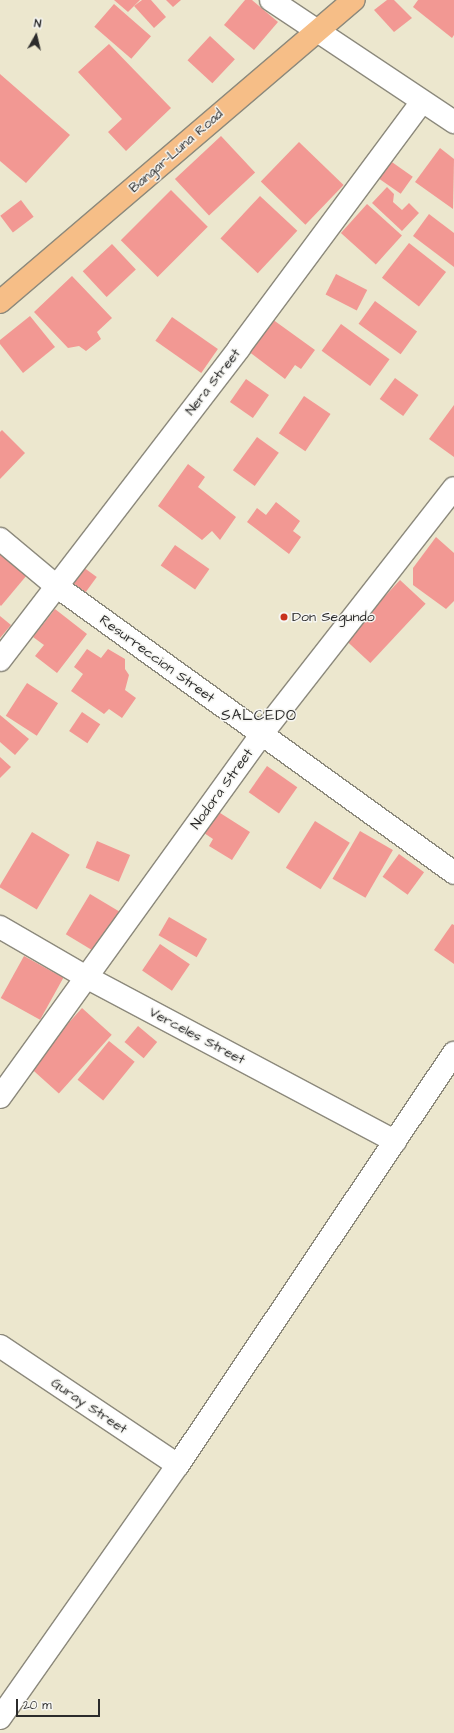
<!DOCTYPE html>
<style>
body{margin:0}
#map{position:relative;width:454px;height:1733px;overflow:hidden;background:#ece7ce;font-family:"Architects Daughter",sans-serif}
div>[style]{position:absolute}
.building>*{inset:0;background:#f29893;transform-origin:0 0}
.roads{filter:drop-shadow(1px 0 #8c897c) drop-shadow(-1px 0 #8c897c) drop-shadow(0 1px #8c897c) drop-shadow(0 -1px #8c897c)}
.minor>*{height:22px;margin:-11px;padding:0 11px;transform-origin:11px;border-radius:11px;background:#fff}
.major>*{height:22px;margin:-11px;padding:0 11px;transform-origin:11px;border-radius:11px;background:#f6be87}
.dots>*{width:11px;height:11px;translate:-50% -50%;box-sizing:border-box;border:2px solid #f6f6f2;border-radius:50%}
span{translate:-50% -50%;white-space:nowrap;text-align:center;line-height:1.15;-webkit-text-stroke:3px #f6f6f2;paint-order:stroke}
.street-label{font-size:14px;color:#2b2b2b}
.poi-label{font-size:14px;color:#2b2b2b}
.left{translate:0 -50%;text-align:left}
.neighbourhood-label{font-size:15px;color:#2b2b2b;letter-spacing:1px}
.north{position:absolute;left:16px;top:16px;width:40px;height:40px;-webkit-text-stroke:3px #f6f6f2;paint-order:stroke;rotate:8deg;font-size:11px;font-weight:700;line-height:16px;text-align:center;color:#2b2b2b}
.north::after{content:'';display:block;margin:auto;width:14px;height:18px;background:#2b2b2b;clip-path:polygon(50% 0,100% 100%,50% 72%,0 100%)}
.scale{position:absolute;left:16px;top:1699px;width:84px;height:18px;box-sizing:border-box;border:2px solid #2b2b2b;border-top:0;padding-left:5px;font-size:12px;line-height:14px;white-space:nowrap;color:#2b2b2b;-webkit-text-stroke:3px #f6f6f2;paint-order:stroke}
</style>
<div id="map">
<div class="building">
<div style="clip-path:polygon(114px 0,140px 0,128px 12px)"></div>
<div style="clip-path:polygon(142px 0,151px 0,166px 17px,154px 28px,134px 6px)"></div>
<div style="clip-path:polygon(166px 0,181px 0,173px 7px)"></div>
<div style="clip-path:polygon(245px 0,252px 0,278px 22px,254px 50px,224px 25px)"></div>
<div style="clip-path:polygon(387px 0,394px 0,412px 18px,394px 32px,374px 10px)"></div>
<div style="clip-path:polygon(418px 0,454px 0,454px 35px,452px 38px,413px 7px)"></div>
<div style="left:114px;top:4px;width:49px;height:30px;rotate:41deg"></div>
<div style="left:210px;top:36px;width:34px;height:33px;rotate:43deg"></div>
<div style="clip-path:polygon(109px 44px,171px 108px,126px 151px,108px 132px,122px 119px,78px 72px)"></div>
<div style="clip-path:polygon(0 74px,70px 135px,26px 183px,0 161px)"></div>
<div style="left:221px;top:136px;width:50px;height:63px;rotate:47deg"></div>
<div style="left:299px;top:142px;width:62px;height:55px;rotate:44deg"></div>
<div style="clip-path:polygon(440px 148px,454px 159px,453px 209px,415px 182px)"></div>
<div style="left:389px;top:160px;width:29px;height:21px;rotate:35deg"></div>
<div style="clip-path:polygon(387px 187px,394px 194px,393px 202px,402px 210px,409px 203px,419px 213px,402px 231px,372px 203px)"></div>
<div style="left:171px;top:190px;width:52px;height:71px;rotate:45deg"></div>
<div style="left:260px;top:196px;width:51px;height:58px;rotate:43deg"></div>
<div style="left:21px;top:200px;width:21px;height:26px;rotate:53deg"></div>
<div style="left:367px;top:204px;width:47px;height:39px;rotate:42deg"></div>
<div style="clip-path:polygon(429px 214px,454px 233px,454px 267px,413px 236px)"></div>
<div style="left:409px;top:243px;width:47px;height:44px;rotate:38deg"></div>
<div style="left:112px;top:244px;width:35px;height:40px;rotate:47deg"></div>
<div style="left:336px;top:274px;width:35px;height:23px;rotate:27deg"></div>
<div style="clip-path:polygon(72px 276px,112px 318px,97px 332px,101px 339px,86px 351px,79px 346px,68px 348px,34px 312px)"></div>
<div style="left:375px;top:301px;width:52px;height:28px;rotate:36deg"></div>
<div style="clip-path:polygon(30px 316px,55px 347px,23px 373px,0 344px,0 340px)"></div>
<div style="left:172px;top:317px;width:56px;height:29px;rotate:35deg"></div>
<div style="clip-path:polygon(272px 319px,315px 350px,301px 369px,295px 365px,285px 379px,248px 351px)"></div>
<div style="left:341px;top:324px;width:60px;height:33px;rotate:36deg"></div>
<div style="left:395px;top:378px;width:29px;height:26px;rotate:36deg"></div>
<div style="left:246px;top:379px;width:28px;height:28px;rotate:35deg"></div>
<div style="left:304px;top:396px;width:32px;height:45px;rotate:34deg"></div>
<div style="clip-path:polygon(454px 405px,454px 457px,429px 439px)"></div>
<div style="clip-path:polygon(2px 430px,25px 453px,0 479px,0 432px)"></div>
<div style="left:257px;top:437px;width:27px;height:41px;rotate:36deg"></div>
<div style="clip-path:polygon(188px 464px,205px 477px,198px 487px,236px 517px,220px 540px,212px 531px,202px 540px,158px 506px)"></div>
<div style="clip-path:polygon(276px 502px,300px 521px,293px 531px,301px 537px,289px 554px,247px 522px,257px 508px,266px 515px)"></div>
<div style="clip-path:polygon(436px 537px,454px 553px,454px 601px,446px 609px,413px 585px,413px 568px)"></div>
<div style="left:175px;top:545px;width:42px;height:25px;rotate:35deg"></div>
<div style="clip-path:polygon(0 553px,27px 575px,1px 606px,0 605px)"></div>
<div style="left:83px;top:567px;width:17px;height:19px;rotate:36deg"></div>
<div style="left:400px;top:580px;width:35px;height:81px;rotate:43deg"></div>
<div style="clip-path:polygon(55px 609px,87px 634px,57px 673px,35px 656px,44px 645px,33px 637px)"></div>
<div style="clip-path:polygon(0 616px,11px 625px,0 638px)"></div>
<div style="clip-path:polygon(87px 649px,101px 658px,108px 649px,125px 659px,125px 669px,129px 675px,125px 690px,136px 698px,122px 718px,109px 709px,104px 714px,71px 691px,83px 674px,74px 667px)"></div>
<div style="left:27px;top:683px;width:37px;height:39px;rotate:33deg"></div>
<div style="left:82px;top:712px;width:22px;height:23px;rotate:34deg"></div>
<div style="clip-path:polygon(0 715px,29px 739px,15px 755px,0 742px)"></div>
<div style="clip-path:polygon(0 757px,11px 767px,0 778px)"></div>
<div style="left:267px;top:766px;width:37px;height:32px;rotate:35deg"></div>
<div style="clip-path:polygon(217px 811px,250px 832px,232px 860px,209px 846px,213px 839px,204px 833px)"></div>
<div style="left:315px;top:821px;width:41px;height:55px;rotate:32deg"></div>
<div style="left:360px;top:831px;width:38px;height:55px;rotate:30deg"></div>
<div style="left:32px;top:832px;width:44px;height:64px;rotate:31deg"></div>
<div style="left:97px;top:841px;width:36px;height:29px;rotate:23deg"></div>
<div style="left:399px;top:854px;width:31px;height:28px;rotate:36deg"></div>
<div style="left:90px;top:894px;width:41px;height:47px;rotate:31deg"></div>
<div style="left:169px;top:917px;width:44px;height:21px;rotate:30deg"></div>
<div style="clip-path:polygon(452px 924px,454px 925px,454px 964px,434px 950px)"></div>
<div style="left:160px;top:944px;width:36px;height:32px;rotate:34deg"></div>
<div style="left:24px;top:956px;width:45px;height:48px;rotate:29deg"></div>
<div style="left:82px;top:1008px;width:40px;height:79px;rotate:42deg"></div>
<div style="left:138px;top:1026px;width:25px;height:21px;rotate:40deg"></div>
<div style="left:109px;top:1041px;width:33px;height:50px;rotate:39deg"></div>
</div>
<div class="roads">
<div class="minor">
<div style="left:271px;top:0;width:220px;rotate:33.7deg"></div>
<div style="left:0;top:539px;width:72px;rotate:39.9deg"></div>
<div style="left:55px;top:585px;width:492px;rotate:35.8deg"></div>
<div style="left:0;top:660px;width:393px;rotate:-52.5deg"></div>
<div style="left:239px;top:348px;width:307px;rotate:-53.4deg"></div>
<div style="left:0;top:927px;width:102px;rotate:30.1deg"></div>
<div style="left:88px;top:978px;width:348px;rotate:28deg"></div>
<div style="left:0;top:1097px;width:446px;rotate:-54.2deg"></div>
<div style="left:261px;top:735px;width:313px;rotate:-52deg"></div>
<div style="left:0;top:1346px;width:214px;rotate:33.8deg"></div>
<div style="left:0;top:1718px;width:309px;rotate:-54.9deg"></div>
<div style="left:178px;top:1465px;width:496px;rotate:-56.2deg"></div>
</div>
<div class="major">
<div style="left:0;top:302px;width:465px;rotate:-40.5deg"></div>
</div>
</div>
<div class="dots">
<div style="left:284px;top:617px;background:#c8321e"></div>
</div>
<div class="street-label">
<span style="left:176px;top:151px;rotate:-41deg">Bangar-Luna Road</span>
<span style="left:213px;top:382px;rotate:-52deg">Nera Street</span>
<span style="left:157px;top:659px;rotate:36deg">Resurreccion Street</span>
<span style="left:222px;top:789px;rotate:-54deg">Nodora Street</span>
<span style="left:197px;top:1036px;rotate:28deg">Verceles Street</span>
<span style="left:89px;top:1406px;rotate:34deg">Guray Street</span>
</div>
<div class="poi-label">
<span class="left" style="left:292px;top:617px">Don Segundo</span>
</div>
<div class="neighbourhood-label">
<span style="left:259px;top:716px">SALCEDO</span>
</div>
<div class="north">N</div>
<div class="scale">20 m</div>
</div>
